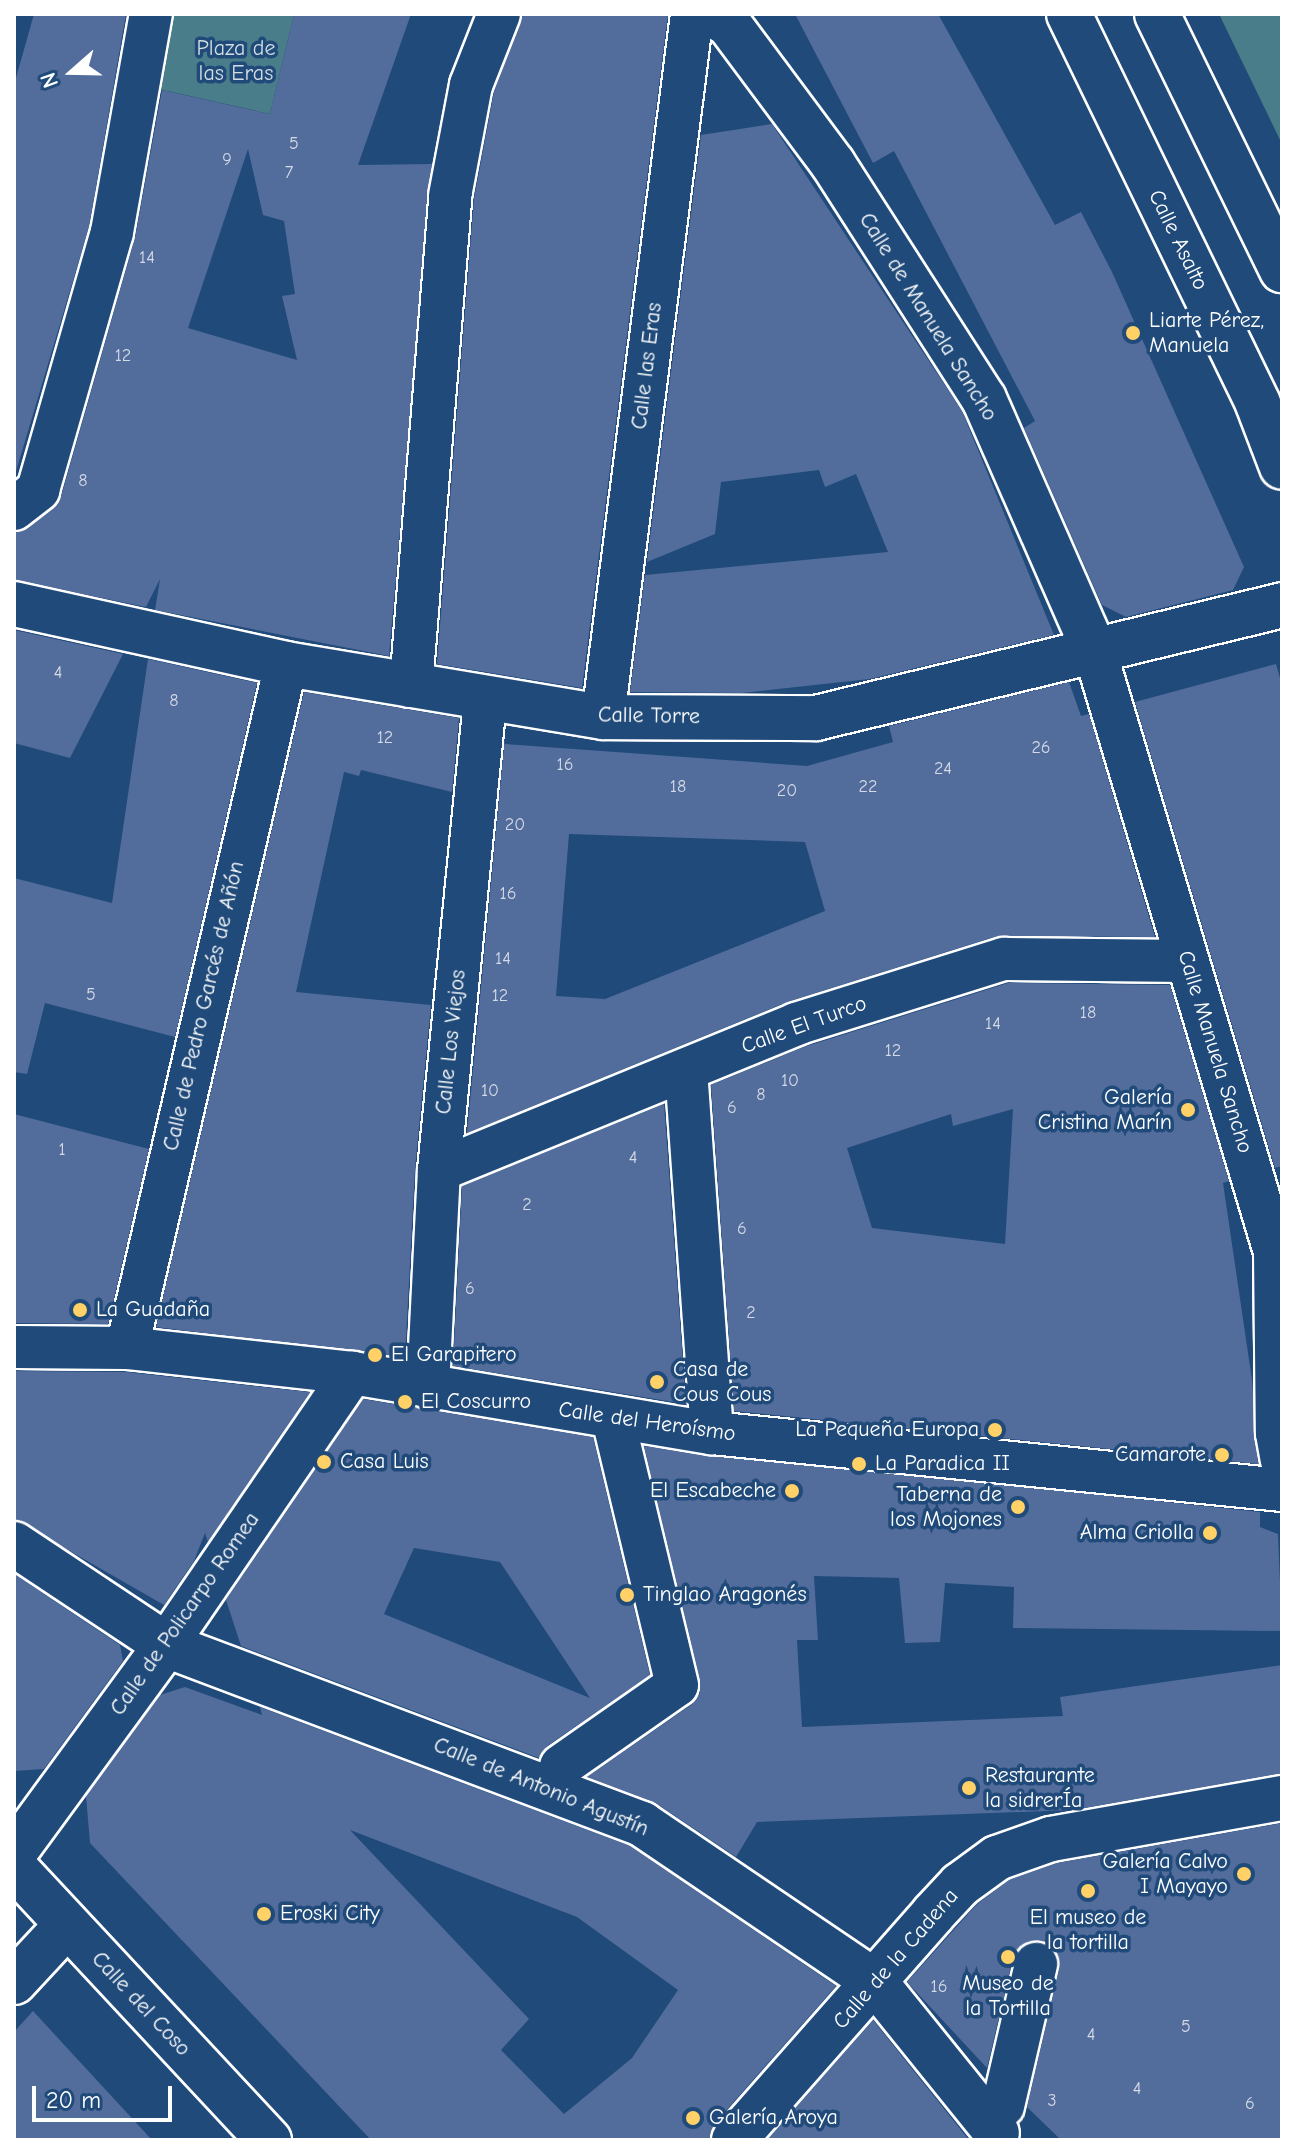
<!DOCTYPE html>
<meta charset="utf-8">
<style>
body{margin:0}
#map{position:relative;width:1296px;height:2154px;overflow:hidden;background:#1f4a7a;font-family:"Comic Neue",sans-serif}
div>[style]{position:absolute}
.green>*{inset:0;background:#4a7d8a}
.building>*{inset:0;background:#526c9c}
.roads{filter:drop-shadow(2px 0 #fff) drop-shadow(-2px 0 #fff) drop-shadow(0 2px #fff) drop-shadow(0 -2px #fff)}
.pedestrian>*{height:42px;margin:-21px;padding:0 21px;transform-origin:21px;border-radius:21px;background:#1f4a7a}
.minor>*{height:44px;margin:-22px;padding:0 22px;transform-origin:22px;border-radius:22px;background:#1f4a7a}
.tertiary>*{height:44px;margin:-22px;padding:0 22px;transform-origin:22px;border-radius:22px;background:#1f4a7a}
.secondary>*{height:44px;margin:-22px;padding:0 22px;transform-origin:22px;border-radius:22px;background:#1f4a7a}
.dots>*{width:22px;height:22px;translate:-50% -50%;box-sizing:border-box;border:4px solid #1f4a7a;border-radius:50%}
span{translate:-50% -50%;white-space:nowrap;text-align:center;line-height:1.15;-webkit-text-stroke:7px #1f4a7a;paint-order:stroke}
.number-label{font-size:18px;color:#d4dae6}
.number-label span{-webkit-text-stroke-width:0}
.park-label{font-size:22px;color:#d2dee2}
.street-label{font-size:22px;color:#fff}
.poi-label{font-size:22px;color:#fff}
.left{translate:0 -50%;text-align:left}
.right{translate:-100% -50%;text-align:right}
.frame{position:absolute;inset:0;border:16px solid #fff;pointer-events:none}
.north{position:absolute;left:32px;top:32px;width:80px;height:80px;-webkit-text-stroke:6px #1f4a7a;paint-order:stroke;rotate:250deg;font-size:22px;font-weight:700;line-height:32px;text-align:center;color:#fff}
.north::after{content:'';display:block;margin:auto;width:28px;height:36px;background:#fff;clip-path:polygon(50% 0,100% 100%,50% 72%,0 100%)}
.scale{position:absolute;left:32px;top:2086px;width:140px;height:36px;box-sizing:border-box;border:4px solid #fff;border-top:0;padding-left:10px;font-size:24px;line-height:28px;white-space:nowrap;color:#fff;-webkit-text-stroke:6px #1f4a7a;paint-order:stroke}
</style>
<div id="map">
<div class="green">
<div style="clip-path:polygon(151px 14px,294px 14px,270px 114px,136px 84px)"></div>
<div style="clip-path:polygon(1219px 14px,1282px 14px,1282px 144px)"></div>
</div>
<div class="building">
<div style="clip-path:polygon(34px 14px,126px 14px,89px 227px,14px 478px,14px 85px)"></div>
<div style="clip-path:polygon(evenodd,294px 14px,411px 14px,358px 165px,432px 164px,389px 656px,155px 610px,160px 579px,146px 607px,14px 580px,14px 532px,29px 528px,61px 497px,135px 238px,162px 90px,270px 114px,294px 14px,248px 149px,263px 215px,284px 221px,295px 294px,282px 296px,297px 360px,188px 328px,248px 149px)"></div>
<div style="clip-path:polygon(522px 14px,668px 14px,582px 688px,437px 664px,474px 199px,494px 92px)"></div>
<div style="clip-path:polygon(795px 14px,938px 14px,1055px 225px,1081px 212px,1112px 272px,1244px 567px,1233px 590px,1126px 617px,1102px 605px,1024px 428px,1035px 421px,894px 151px,873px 163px)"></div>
<div style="clip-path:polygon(772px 124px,962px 411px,1054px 635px,870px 679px,742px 693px,630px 692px,645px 575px,888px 552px,856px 474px,825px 487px,819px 470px,721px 482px,715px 534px,647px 562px,701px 135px)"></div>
<div style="clip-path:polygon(14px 630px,123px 654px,70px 758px,14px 743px)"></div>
<div style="clip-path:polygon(148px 659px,257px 683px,175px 1037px,45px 1003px,27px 1074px,14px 1072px,14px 878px,112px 903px)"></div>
<div style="clip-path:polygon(1276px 664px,1282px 685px,1282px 1166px,1275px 1168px,1135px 702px)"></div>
<div style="clip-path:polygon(evenodd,1069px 682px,1081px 716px,1089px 714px,1155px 937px,997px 936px,787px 1002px,467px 1133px,505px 737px,505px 744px,807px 766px,893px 742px,889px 726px,1069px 682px,569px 834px,805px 842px,825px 911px,605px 999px,556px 996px,569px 834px)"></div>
<div style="clip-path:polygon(304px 692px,459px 718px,452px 792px,361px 770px,359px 776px,344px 772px,296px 992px,431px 1005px,415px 1168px,405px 1358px,156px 1327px)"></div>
<div style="clip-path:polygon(evenodd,1008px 983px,1170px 985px,1229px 1181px,1223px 1183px,1252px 1380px,1258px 1464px,734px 1411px,711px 1085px,804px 1047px,1008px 983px,1013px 1109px,1005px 1244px,872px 1228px,847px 1148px,951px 1114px,953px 1126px,1013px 1109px)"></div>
<div style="clip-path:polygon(664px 1104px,686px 1404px,453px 1366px,462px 1186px)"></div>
<div style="clip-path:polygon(14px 1114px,149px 1149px,108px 1324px,14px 1323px)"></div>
<div style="clip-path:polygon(14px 1371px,126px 1372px,310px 1392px,208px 1542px,205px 1533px,194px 1561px,164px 1605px,14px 1519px)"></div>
<div style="clip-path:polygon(evenodd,363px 1399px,593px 1437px,650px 1675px,547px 1746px,539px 1758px,241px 1646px,226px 1600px,363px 1399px,414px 1548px,500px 1562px,590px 1698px,384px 1614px,414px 1548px)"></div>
<div style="clip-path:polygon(644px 1446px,1260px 1512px,1260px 1527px,1278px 1534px,1282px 1631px,1013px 1628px,1014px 1587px,945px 1583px,940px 1642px,905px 1643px,899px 1578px,814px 1576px,818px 1640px,797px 1640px,802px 1727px,1063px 1716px,1060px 1697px,1282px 1665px,1282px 1774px,1073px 1810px,757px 1822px,736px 1857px,656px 1803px,587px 1777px,691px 1705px,700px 1693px)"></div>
<div style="clip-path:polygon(14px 1574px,120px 1645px,123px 1661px,44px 1769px,14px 1771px)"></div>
<div style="clip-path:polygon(evenodd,185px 1687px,262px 1715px,260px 1707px,630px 1846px,836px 1986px,715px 2123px,710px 2140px,371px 2140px,90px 1843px,86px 1796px,160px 1695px,185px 1687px,350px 1830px,577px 1917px,678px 1990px,632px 2058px,564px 2114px,501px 2050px,529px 2019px,350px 1830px)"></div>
<div style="clip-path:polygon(1282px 1823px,1282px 2140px,1061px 2140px,1027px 2107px,1059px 1969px,1053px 1947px,1042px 1941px,1028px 1941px,1013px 1958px,987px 2068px,907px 1982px,977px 1904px,1009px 1880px,1057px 1863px)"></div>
<div style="clip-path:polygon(33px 2011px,152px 2140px,14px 2140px,14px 2032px)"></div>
<div style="clip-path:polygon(873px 2020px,969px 2140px,767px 2140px)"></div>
</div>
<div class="roads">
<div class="pedestrian">
<div style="left:14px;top:509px;width:31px;rotate:-38deg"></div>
<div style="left:38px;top:490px;width:268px;rotate:-74deg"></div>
<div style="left:112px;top:232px;width:221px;rotate:-79.9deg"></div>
<div style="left:1095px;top:652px;width:626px;rotate:73.3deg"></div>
<div style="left:1275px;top:1252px;width:181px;rotate:89.4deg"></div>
<div style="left:1277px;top:1433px;width:27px;rotate:80deg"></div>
<div style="left:411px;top:686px;width:492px;rotate:-85.4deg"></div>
<div style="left:450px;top:196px;width:113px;rotate:-79.3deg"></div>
<div style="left:471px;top:85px;width:76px;rotate:-68.5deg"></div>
<div style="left:603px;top:717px;width:709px;rotate:-82.78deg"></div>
<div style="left:686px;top:1070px;width:364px;rotate:85.9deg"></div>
<div style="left:439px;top:1170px;width:386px;rotate:-22.2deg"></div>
<div style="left:796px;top:1024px;width:218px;rotate:-17.4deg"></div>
<div style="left:1004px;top:959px;width:183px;rotate:0.6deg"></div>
<div style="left:14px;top:1347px;width:113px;rotate:0.5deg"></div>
<div style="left:127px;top:1348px;width:226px;rotate:6.3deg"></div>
<div style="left:352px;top:1373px;width:365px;rotate:9.5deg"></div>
<div style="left:712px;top:1433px;width:573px;rotate:5.71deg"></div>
<div style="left:127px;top:1348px;width:702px;rotate:-76.91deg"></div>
<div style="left:428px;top:1387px;width:217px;rotate:-87.1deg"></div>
<div style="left:439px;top:1170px;width:474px;rotate:-84.4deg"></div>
<div style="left:166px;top:1645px;width:330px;rotate:-55.6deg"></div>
<div style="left:561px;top:1766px;width:141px;rotate:-34.9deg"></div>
<div style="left:677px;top:1685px;width:274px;rotate:-103.5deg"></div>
<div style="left:1003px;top:2106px;width:146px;rotate:-76.9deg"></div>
</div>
<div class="minor">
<div style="left:710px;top:14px;width:20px;rotate:27deg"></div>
<div style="left:728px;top:23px;width:176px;rotate:53.3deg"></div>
<div style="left:833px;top:164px;width:279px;rotate:57.3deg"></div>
<div style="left:984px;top:399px;width:276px;rotate:66.3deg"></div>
<div style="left:14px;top:604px;width:279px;rotate:12.4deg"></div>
<div style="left:286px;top:664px;width:321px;rotate:9.5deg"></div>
<div style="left:603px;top:717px;width:213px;rotate:0.3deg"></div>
<div style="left:816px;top:718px;width:480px;rotate:-13.6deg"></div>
<div style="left:14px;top:1544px;width:182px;rotate:33.6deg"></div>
<div style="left:166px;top:1645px;width:509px;rotate:20.61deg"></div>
<div style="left:642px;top:1824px;width:282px;rotate:34.1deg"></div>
<div style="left:875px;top:1982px;width:194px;rotate:51.1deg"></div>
<div style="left:14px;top:1853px;width:258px;rotate:-53.8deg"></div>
<div style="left:14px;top:1982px;width:78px;rotate:-47.1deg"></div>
<div style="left:734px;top:2140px;width:301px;rotate:-48.6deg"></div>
<div style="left:933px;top:1914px;width:40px;rotate:-47deg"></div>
<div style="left:960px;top:1885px;width:46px;rotate:-36.1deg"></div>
<div style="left:997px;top:1858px;width:57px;rotate:-19.4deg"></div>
<div style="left:1051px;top:1839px;width:235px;rotate:-10.1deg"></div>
</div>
<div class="tertiary">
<div style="left:14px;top:1867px;width:374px;rotate:47deg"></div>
</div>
<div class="secondary">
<div style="left:1069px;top:14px;width:433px;rotate:64.1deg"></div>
<div style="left:1258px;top:404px;width:67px;rotate:69.1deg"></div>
<div style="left:1157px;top:14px;width:285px;rotate:64deg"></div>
</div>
</div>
<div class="dots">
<div style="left:1133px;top:333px;background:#ffd166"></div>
<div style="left:1188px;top:1110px;background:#ffd166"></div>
<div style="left:80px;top:1310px;background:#ffd166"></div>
<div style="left:375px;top:1355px;background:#ffd166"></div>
<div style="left:657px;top:1382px;background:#ffd166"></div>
<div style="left:405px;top:1402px;background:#ffd166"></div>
<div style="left:995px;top:1430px;background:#ffd166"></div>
<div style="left:1222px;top:1455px;background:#ffd166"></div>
<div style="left:324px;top:1462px;background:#ffd166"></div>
<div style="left:859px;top:1464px;background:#ffd166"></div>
<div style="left:792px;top:1491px;background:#ffd166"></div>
<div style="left:1018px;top:1507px;background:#ffd166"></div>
<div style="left:1210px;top:1533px;background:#ffd166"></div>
<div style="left:627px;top:1595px;background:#ffd166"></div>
<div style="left:969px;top:1788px;background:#ffd166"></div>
<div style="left:1244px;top:1874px;background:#ffd166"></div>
<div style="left:1088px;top:1891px;background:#ffd166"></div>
<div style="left:264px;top:1914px;background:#ffd166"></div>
<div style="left:1008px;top:1957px;background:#ffd166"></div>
<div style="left:693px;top:2118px;background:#ffd166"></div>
</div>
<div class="number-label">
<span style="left:294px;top:144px">5</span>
<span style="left:227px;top:160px">9</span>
<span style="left:289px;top:173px">7</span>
<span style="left:147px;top:258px">14</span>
<span style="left:123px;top:356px">12</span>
<span style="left:83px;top:481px">8</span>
<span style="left:58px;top:673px">4</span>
<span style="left:174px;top:701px">8</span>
<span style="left:385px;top:738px">12</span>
<span style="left:1041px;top:748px">26</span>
<span style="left:565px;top:765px">16</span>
<span style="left:943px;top:769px">24</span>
<span style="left:678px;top:787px">18</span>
<span style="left:868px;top:787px">22</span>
<span style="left:787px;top:791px">20</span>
<span style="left:515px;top:825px">20</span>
<span style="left:508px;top:894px">16</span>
<span style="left:503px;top:959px">14</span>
<span style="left:91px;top:995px">5</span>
<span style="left:500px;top:996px">12</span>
<span style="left:1088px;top:1013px">18</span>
<span style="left:993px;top:1024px">14</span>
<span style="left:893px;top:1051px">12</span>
<span style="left:790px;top:1081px">10</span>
<span style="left:490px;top:1091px">10</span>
<span style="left:761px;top:1095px">8</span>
<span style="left:732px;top:1108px">6</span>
<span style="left:62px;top:1150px">1</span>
<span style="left:633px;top:1158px">4</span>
<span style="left:527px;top:1205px">2</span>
<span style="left:742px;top:1229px">6</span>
<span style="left:470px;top:1289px">6</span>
<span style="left:751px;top:1313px">2</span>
<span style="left:939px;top:1987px">16</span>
<span style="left:1186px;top:2027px">5</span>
<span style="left:1091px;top:2035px">4</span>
<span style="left:1137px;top:2089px">4</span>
<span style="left:1052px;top:2101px">3</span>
<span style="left:1250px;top:2104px">6</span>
</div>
<div class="park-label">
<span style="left:236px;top:61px">Plaza de<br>las Eras</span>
</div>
<div class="street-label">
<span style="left:1178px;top:240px;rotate:64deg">Calle Asalto</span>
<span style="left:928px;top:317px;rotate:58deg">Calle de Manuela Sancho</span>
<span style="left:647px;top:366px;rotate:-83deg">Calle las Eras</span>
<span style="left:649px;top:716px;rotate:1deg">Calle Torre</span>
<span style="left:204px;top:1006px;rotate:-77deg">Calle de Pedro Garcés de Añón</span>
<span style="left:804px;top:1025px;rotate:-20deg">Calle El Turco</span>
<span style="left:451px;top:1042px;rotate:-84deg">Calle Los Viejos</span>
<span style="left:1215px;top:1052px;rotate:73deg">Calle Manuela Sancho</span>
<span style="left:647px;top:1422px;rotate:8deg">Calle del Heroísmo</span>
<span style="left:185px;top:1614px;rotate:-55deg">Calle de Policarpo Romea</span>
<span style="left:541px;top:1787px;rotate:22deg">Calle de Antonio Agustín</span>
<span style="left:896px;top:1959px;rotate:-49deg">Calle de la Cadena</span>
<span style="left:141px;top:2004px;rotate:47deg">Calle del Coso</span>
</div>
<div class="poi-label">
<span class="left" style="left:1149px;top:333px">Liarte Pérez,<br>Manuela</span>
<span class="right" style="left:1172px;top:1110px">Galería<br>Cristina Marín</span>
<span class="left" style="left:96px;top:1310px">La Guadaña</span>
<span class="left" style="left:391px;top:1355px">El Garapitero</span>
<span class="left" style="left:673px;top:1382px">Casa de<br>Cous Cous</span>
<span class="left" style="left:421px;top:1402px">El Coscurro</span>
<span class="right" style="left:979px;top:1430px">La Pequeña Europa</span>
<span class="right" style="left:1206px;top:1455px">Camarote</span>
<span class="left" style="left:340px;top:1462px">Casa Luis</span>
<span class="left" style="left:875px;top:1464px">La Paradica II</span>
<span class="right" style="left:776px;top:1491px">El Escabeche</span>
<span class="right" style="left:1002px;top:1507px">Taberna de<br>los Mojones</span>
<span class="right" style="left:1194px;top:1533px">Alma Criolla</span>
<span class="left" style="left:643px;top:1595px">Tinglao Aragonés</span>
<span class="left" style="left:985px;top:1788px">Restaurante<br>la sidrerÍa</span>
<span class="right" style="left:1228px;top:1874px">Galería Calvo<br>I Mayayo</span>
<span class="left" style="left:280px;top:1914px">Eroski City</span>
<span style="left:1088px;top:1930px">El museo de<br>la tortilla</span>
<span style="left:1008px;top:1996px">Museo de<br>la Tortilla</span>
<span class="left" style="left:709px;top:2118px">Galería Aroya</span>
</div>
<div class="frame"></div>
<div class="north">N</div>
<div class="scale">20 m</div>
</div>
